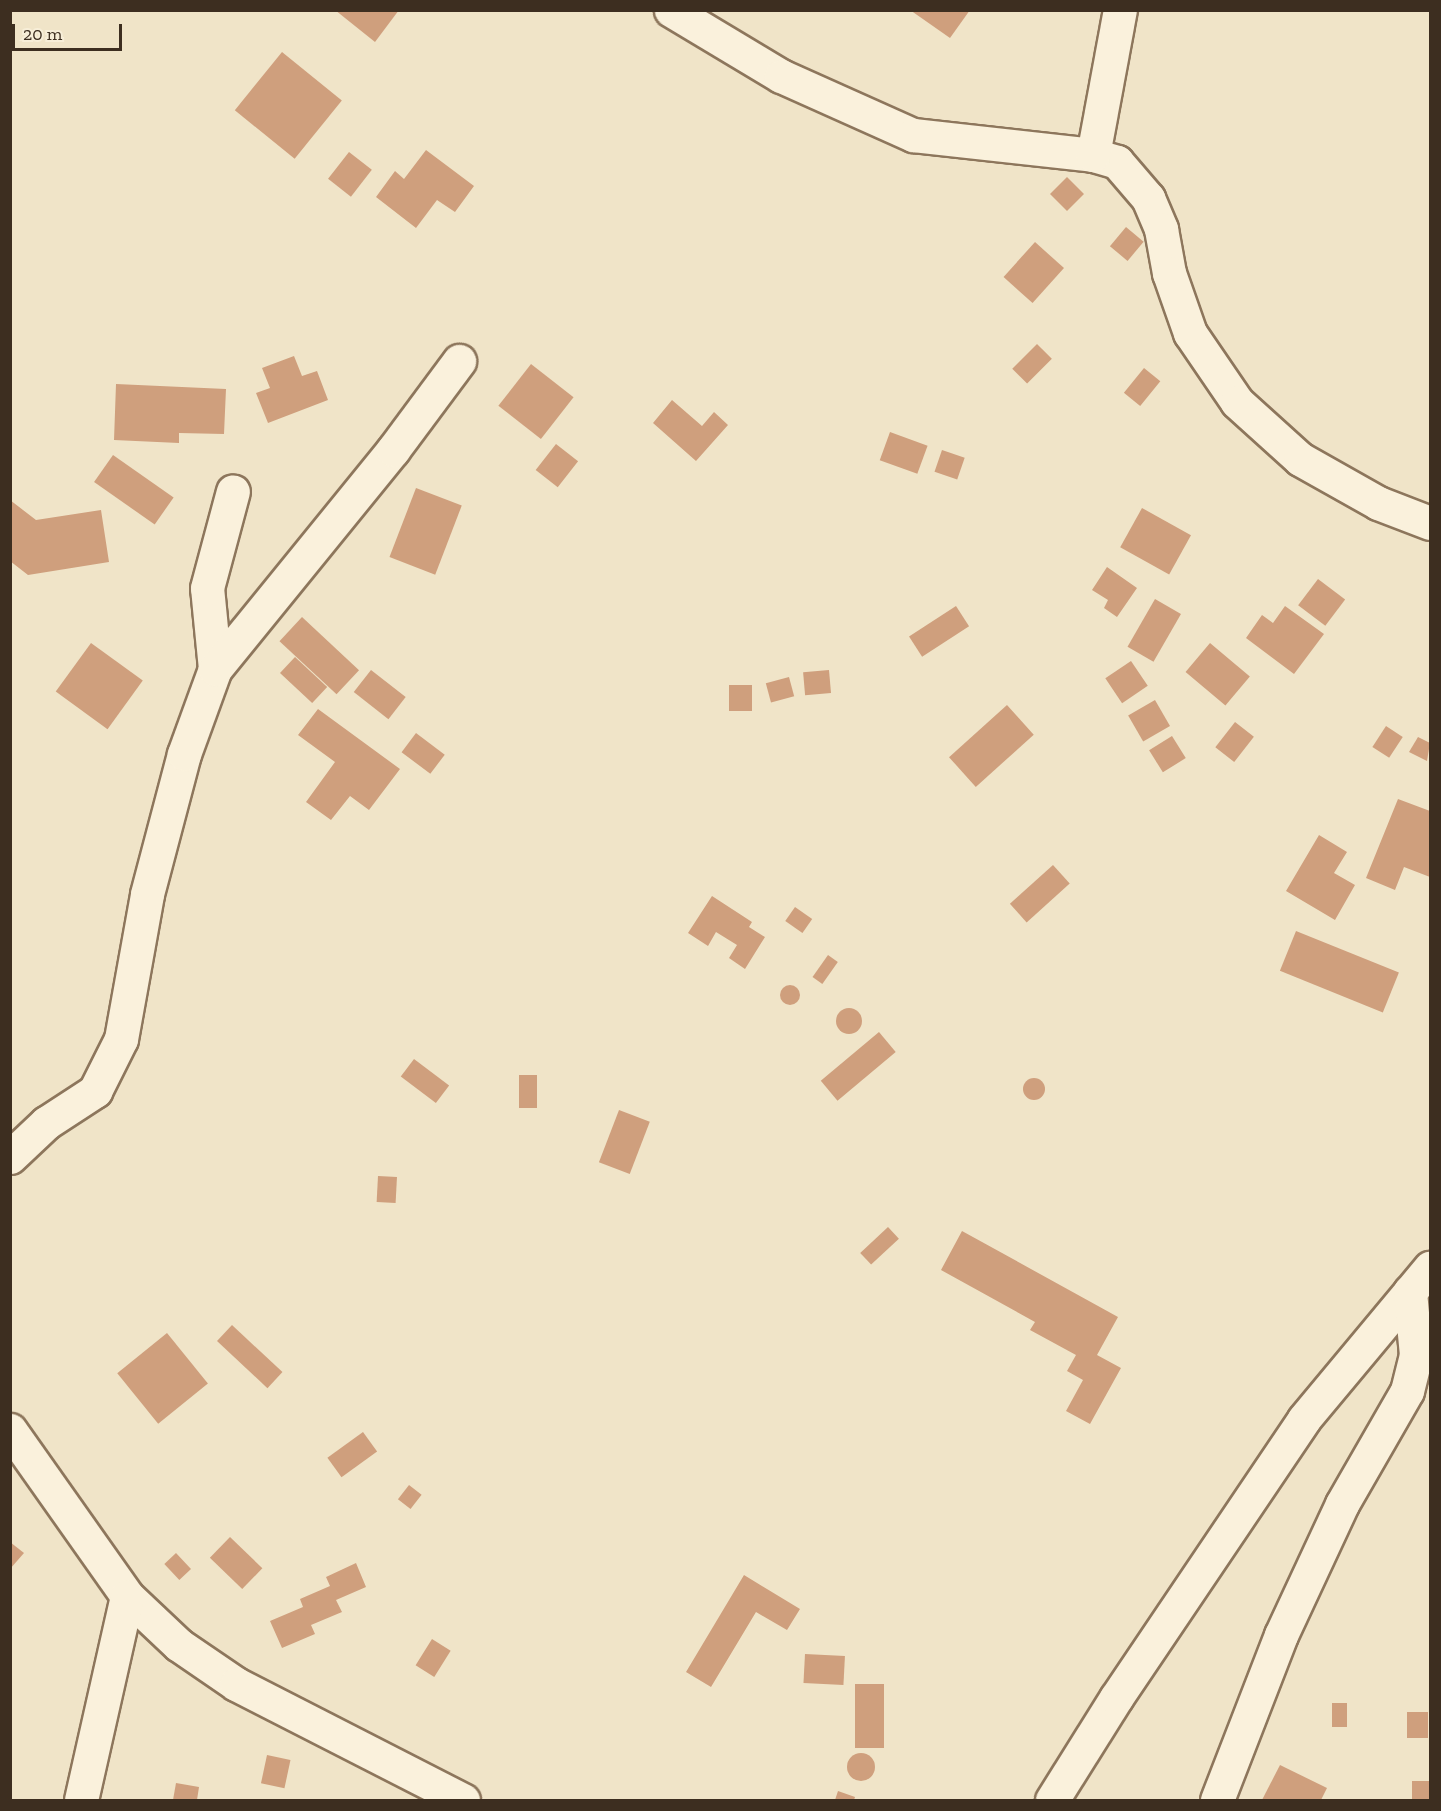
<!DOCTYPE html>
<style>
body{margin:0}
#map{position:relative;width:1441px;height:1811px;overflow:hidden;background:#f0e4c8;font-family:"Zilla Slab",serif}
div>[style]{position:absolute}
.building>*{inset:0;background:#cf9f7d;transform-origin:0 0}
.round{border-radius:50%}
.roads{filter:drop-shadow(2px 0 #8d765c) drop-shadow(-2px 0 #8d765c) drop-shadow(0 2px #8d765c) drop-shadow(0 -2px #8d765c)}
.street>*{height:33px;margin:-16.5px;padding:0 16.5px;transform-origin:16.5px;border-radius:16.5px;background:#faf1dc}
span{translate:-50% -50%;white-space:nowrap;text-align:center;line-height:1.15;-webkit-text-stroke:4.5px #f7eed8;paint-order:stroke}
.frame{position:absolute;inset:0;border:12px solid #3d2e20;pointer-events:none}
.scale{position:absolute;left:12px;top:24px;width:110px;height:27px;box-sizing:border-box;border:3px solid #3d2e20;border-top:0;padding-left:8px;font-size:18px;line-height:21px;white-space:nowrap;color:#3d2e20;-webkit-text-stroke:4px #f7eed8;paint-order:stroke}
</style>
<div id="map">
<div class="building">
<div style="clip-path:polygon(335px 10px,399px 10px,375px 42px)"></div>
<div style="clip-path:polygon(910px 10px,970px 10px,950px 38px)"></div>
<div style="left:282px;top:52px;width:77px;height:75px;rotate:39deg"></div>
<div style="clip-path:polygon(426px 150px,474px 186px,455px 212px,437px 200px,416px 228px,376px 197px,395px 171px,404px 179px)"></div>
<div style="left:349px;top:152px;width:29px;height:34px;rotate:38deg"></div>
<div style="left:1067px;top:177px;width:24px;height:24px;rotate:45deg"></div>
<div style="left:1126px;top:227px;width:23px;height:25px;rotate:40deg"></div>
<div style="left:1035px;top:242px;width:39px;height:47px;rotate:42deg"></div>
<div style="left:1037px;top:344px;width:21px;height:35px;rotate:45deg"></div>
<div style="clip-path:polygon(294px 356px,302px 376px,317px 371px,328px 400px,268px 423px,256px 393px,270px 388px,262px 368px)"></div>
<div style="left:531px;top:364px;width:54px;height:53px;rotate:38deg"></div>
<div style="left:1144px;top:368px;width:21px;height:32px;rotate:39deg"></div>
<div style="clip-path:polygon(116px 384px,226px 389px,224px 434px,179px 433px,179px 443px,114px 440px)"></div>
<div style="clip-path:polygon(672px 400px,702px 426px,714px 412px,728px 425px,696px 461px,653px 423px)"></div>
<div style="left:890px;top:432px;width:40px;height:30px;rotate:20deg"></div>
<div style="left:556px;top:444px;width:28px;height:33px;rotate:38deg"></div>
<div style="left:942px;top:450px;width:24px;height:23px;rotate:19deg"></div>
<div style="left:113px;top:455px;width:74px;height:33px;rotate:35deg"></div>
<div style="left:416px;top:488px;width:49px;height:74px;rotate:21deg"></div>
<div style="clip-path:polygon(10px 500px,36px 520px,101px 510px,109px 562px,28px 575px,10px 561px)"></div>
<div style="left:1142px;top:508px;width:56px;height:45px;rotate:29deg"></div>
<div style="clip-path:polygon(1107px 567px,1137px 588px,1117px 617px,1104px 608px,1108px 600px,1092px 590px)"></div>
<div style="left:1318px;top:579px;width:34px;height:33px;rotate:37deg"></div>
<div style="left:1155px;top:599px;width:30px;height:55px;rotate:30deg"></div>
<div style="left:956px;top:606px;width:24px;height:56px;rotate:57deg"></div>
<div style="clip-path:polygon(1285px 606px,1324px 634px,1294px 674px,1246px 638px,1262px 615px,1273px 623px)"></div>
<div style="left:302px;top:617px;width:78px;height:33px;rotate:43deg"></div>
<div style="left:91px;top:643px;width:64px;height:60px;rotate:36deg"></div>
<div style="left:1210px;top:643px;width:52px;height:38px;rotate:40deg"></div>
<div style="left:295px;top:657px;width:44px;height:22px;rotate:43deg"></div>
<div style="left:1131px;top:661px;width:30px;height:31px;rotate:56deg"></div>
<div style="left:371px;top:670px;width:44px;height:28px;rotate:38deg"></div>
<div style="left:829px;top:670px;width:23px;height:26px;rotate:85deg"></div>
<div style="left:789px;top:677px;width:20px;height:24px;rotate:75deg"></div>
<div style="left:729px;top:685px;width:23px;height:26px"></div>
<div style="left:1155px;top:700px;width:30px;height:31px;rotate:60deg"></div>
<div style="left:1007px;top:705px;width:40px;height:78px;rotate:48deg"></div>
<div style="clip-path:polygon(318px 709px,400px 769px,369px 810px,350px 796px,331px 820px,306px 802px,335px 762px,298px 735px)"></div>
<div style="left:1235px;top:722px;width:24px;height:32px;rotate:38deg"></div>
<div style="left:1386px;top:726px;width:20px;height:25px;rotate:33deg"></div>
<div style="left:416px;top:733px;width:36px;height:24px;rotate:37deg"></div>
<div style="left:1172px;top:736px;width:26px;height:27px;rotate:58deg"></div>
<div style="clip-path:polygon(1418px 737px,1430px 743px,1427px 761px,1409px 752px)"></div>
<div style="clip-path:polygon(1398px 799px,1430px 811px,1430px 877px,1404px 867px,1395px 890px,1366px 878px)"></div>
<div style="clip-path:polygon(1319px 835px,1347px 852px,1334px 873px,1355px 885px,1335px 920px,1286px 891px)"></div>
<div style="left:1053px;top:865px;width:25px;height:58px;rotate:48deg"></div>
<div style="clip-path:polygon(712px 896px,752px 922px,749px 927px,765px 937px,745px 969px,729px 958px,737px 945px,716px 932px,708px 946px,688px 933px)"></div>
<div style="left:795px;top:907px;width:21px;height:17px;rotate:35deg"></div>
<div style="left:1296px;top:931px;width:111px;height:43px;rotate:22deg"></div>
<div style="left:828px;top:955px;width:12px;height:27px;rotate:35deg"></div>
<div class="round" style="left:780px;top:985px;width:20px;height:20px"></div>
<div class="round" style="left:836px;top:1008px;width:26px;height:26px"></div>
<div style="left:879px;top:1032px;width:26px;height:76px;rotate:50deg"></div>
<div style="left:414px;top:1059px;width:44px;height:22px;rotate:37deg"></div>
<div style="left:519px;top:1075px;width:18px;height:33px"></div>
<div class="round" style="left:1023px;top:1078px;width:22px;height:22px"></div>
<div style="left:619px;top:1110px;width:33px;height:56px;rotate:21deg"></div>
<div style="left:378px;top:1176px;width:19px;height:26px;rotate:3deg"></div>
<div style="left:888px;top:1227px;width:16px;height:38px;rotate:47deg"></div>
<div style="clip-path:polygon(962px 1231px,1118px 1317px,1097px 1355px,1121px 1368px,1090px 1424px,1066px 1411px,1083px 1380px,1067px 1371px,1076px 1355px,1030px 1330px,1035px 1322px,941px 1270px)"></div>
<div style="left:232px;top:1325px;width:69px;height:22px;rotate:43deg"></div>
<div style="left:167px;top:1333px;width:65px;height:64px;rotate:51deg"></div>
<div style="left:363px;top:1432px;width:24px;height:44px;rotate:54deg"></div>
<div style="left:409px;top:1485px;width:16px;height:18px;rotate:38deg"></div>
<div style="left:230px;top:1537px;width:45px;height:29px;rotate:44deg"></div>
<div style="clip-path:polygon(10px 1542px,24px 1553px,10px 1569px)"></div>
<div style="left:176px;top:1553px;width:22px;height:16px;rotate:47deg"></div>
<div style="clip-path:polygon(356px 1563px,366px 1587px,336px 1600px,342px 1612px,311px 1625px,315px 1634px,282px 1648px,270px 1621px,303px 1607px,300px 1599px,330px 1586px,326px 1577px)"></div>
<div style="clip-path:polygon(744px 1575px,800px 1609px,787px 1630px,756px 1612px,711px 1687px,686px 1672px)"></div>
<div style="left:432px;top:1639px;width:22px;height:31px;rotate:32deg"></div>
<div style="left:805px;top:1654px;width:40px;height:29px;rotate:3deg"></div>
<div style="left:855px;top:1684px;width:29px;height:64px"></div>
<div style="left:1332px;top:1703px;width:15px;height:24px"></div>
<div style="left:1428px;top:1712px;width:26px;height:21px;rotate:90deg"></div>
<div class="round" style="left:847px;top:1753px;width:28px;height:28px"></div>
<div style="left:267px;top:1755px;width:24px;height:29px;rotate:12deg"></div>
<div style="clip-path:polygon(1280px 1765px,1327px 1788px,1321px 1800px,1262px 1800px)"></div>
<div style="left:1412px;top:1781px;width:18px;height:19px"></div>
<div style="clip-path:polygon(176px 1783px,199px 1787px,197px 1800px,173px 1800px)"></div>
<div style="clip-path:polygon(838px 1791px,855px 1797px,854px 1800px,835px 1800px)"></div>
</div>
<div class="roads">
<div class="street">
<div style="left:671px;top:10px;width:128px;rotate:31deg"></div>
<div style="left:781px;top:76px;width:145px;rotate:24.1deg"></div>
<div style="left:913px;top:135px;width:181px;rotate:6.3deg"></div>
<div style="left:1093px;top:155px;width:25px;rotate:16deg"></div>
<div style="left:1117px;top:162px;width:48px;rotate:49.3deg"></div>
<div style="left:1148px;top:198px;width:34px;rotate:67deg"></div>
<div style="left:1161px;top:229px;width:45px;rotate:79.7deg"></div>
<div style="left:1169px;top:273px;width:64px;rotate:70.7deg"></div>
<div style="left:1190px;top:333px;width:83px;rotate:55.7deg"></div>
<div style="left:1237px;top:402px;width:85px;rotate:42.1deg"></div>
<div style="left:1300px;top:459px;width:90px;rotate:29.4deg"></div>
<div style="left:1378px;top:503px;width:56px;rotate:21deg"></div>
<div style="left:1093px;top:155px;width:147px;rotate:-79.5deg"></div>
<div style="left:215px;top:669px;width:81px;rotate:-95.6deg"></div>
<div style="left:207px;top:588px;width:100px;rotate:-75deg"></div>
<div style="left:10px;top:1157px;width:50px;rotate:-43.4deg"></div>
<div style="left:46px;top:1123px;width:59px;rotate:-33.1deg"></div>
<div style="left:95px;top:1091px;width:58px;rotate:-63.4deg"></div>
<div style="left:121px;top:1039px;width:147px;rotate:-79.8deg"></div>
<div style="left:147px;top:894px;width:145px;rotate:-75.2deg"></div>
<div style="left:184px;top:754px;width:90px;rotate:-70deg"></div>
<div style="left:215px;top:669px;width:282px;rotate:-50.9deg"></div>
<div style="left:393px;top:450px;width:111px;rotate:-53.4deg"></div>
<div style="left:10px;top:1430px;width:203px;rotate:54.8deg"></div>
<div style="left:127px;top:1596px;width:71px;rotate:43.3deg"></div>
<div style="left:179px;top:1645px;width:69px;rotate:34.4deg"></div>
<div style="left:236px;top:1684px;width:255px;rotate:27.1deg"></div>
<div style="left:81px;top:1800px;width:209px;rotate:-77.3deg"></div>
<div style="left:1052px;top:1800px;width:120px;rotate:-57.9deg"></div>
<div style="left:1116px;top:1698px;width:336px;rotate:-56deg"></div>
<div style="left:1304px;top:1419px;width:197px;rotate:-50.2deg"></div>
<div style="left:1217px;top:1800px;width:177px;rotate:-68.8deg"></div>
<div style="left:1281px;top:1635px;width:145px;rotate:-65deg"></div>
<div style="left:1342px;top:1504px;width:130px;rotate:-60.1deg"></div>
<div style="left:1407px;top:1391px;width:37px;rotate:-76deg"></div>
<div style="left:1416px;top:1355px;width:64px;rotate:-95.4deg"></div>
</div>
</div>
<div class="frame"></div>
<div class="scale">20 m</div>
</div>
